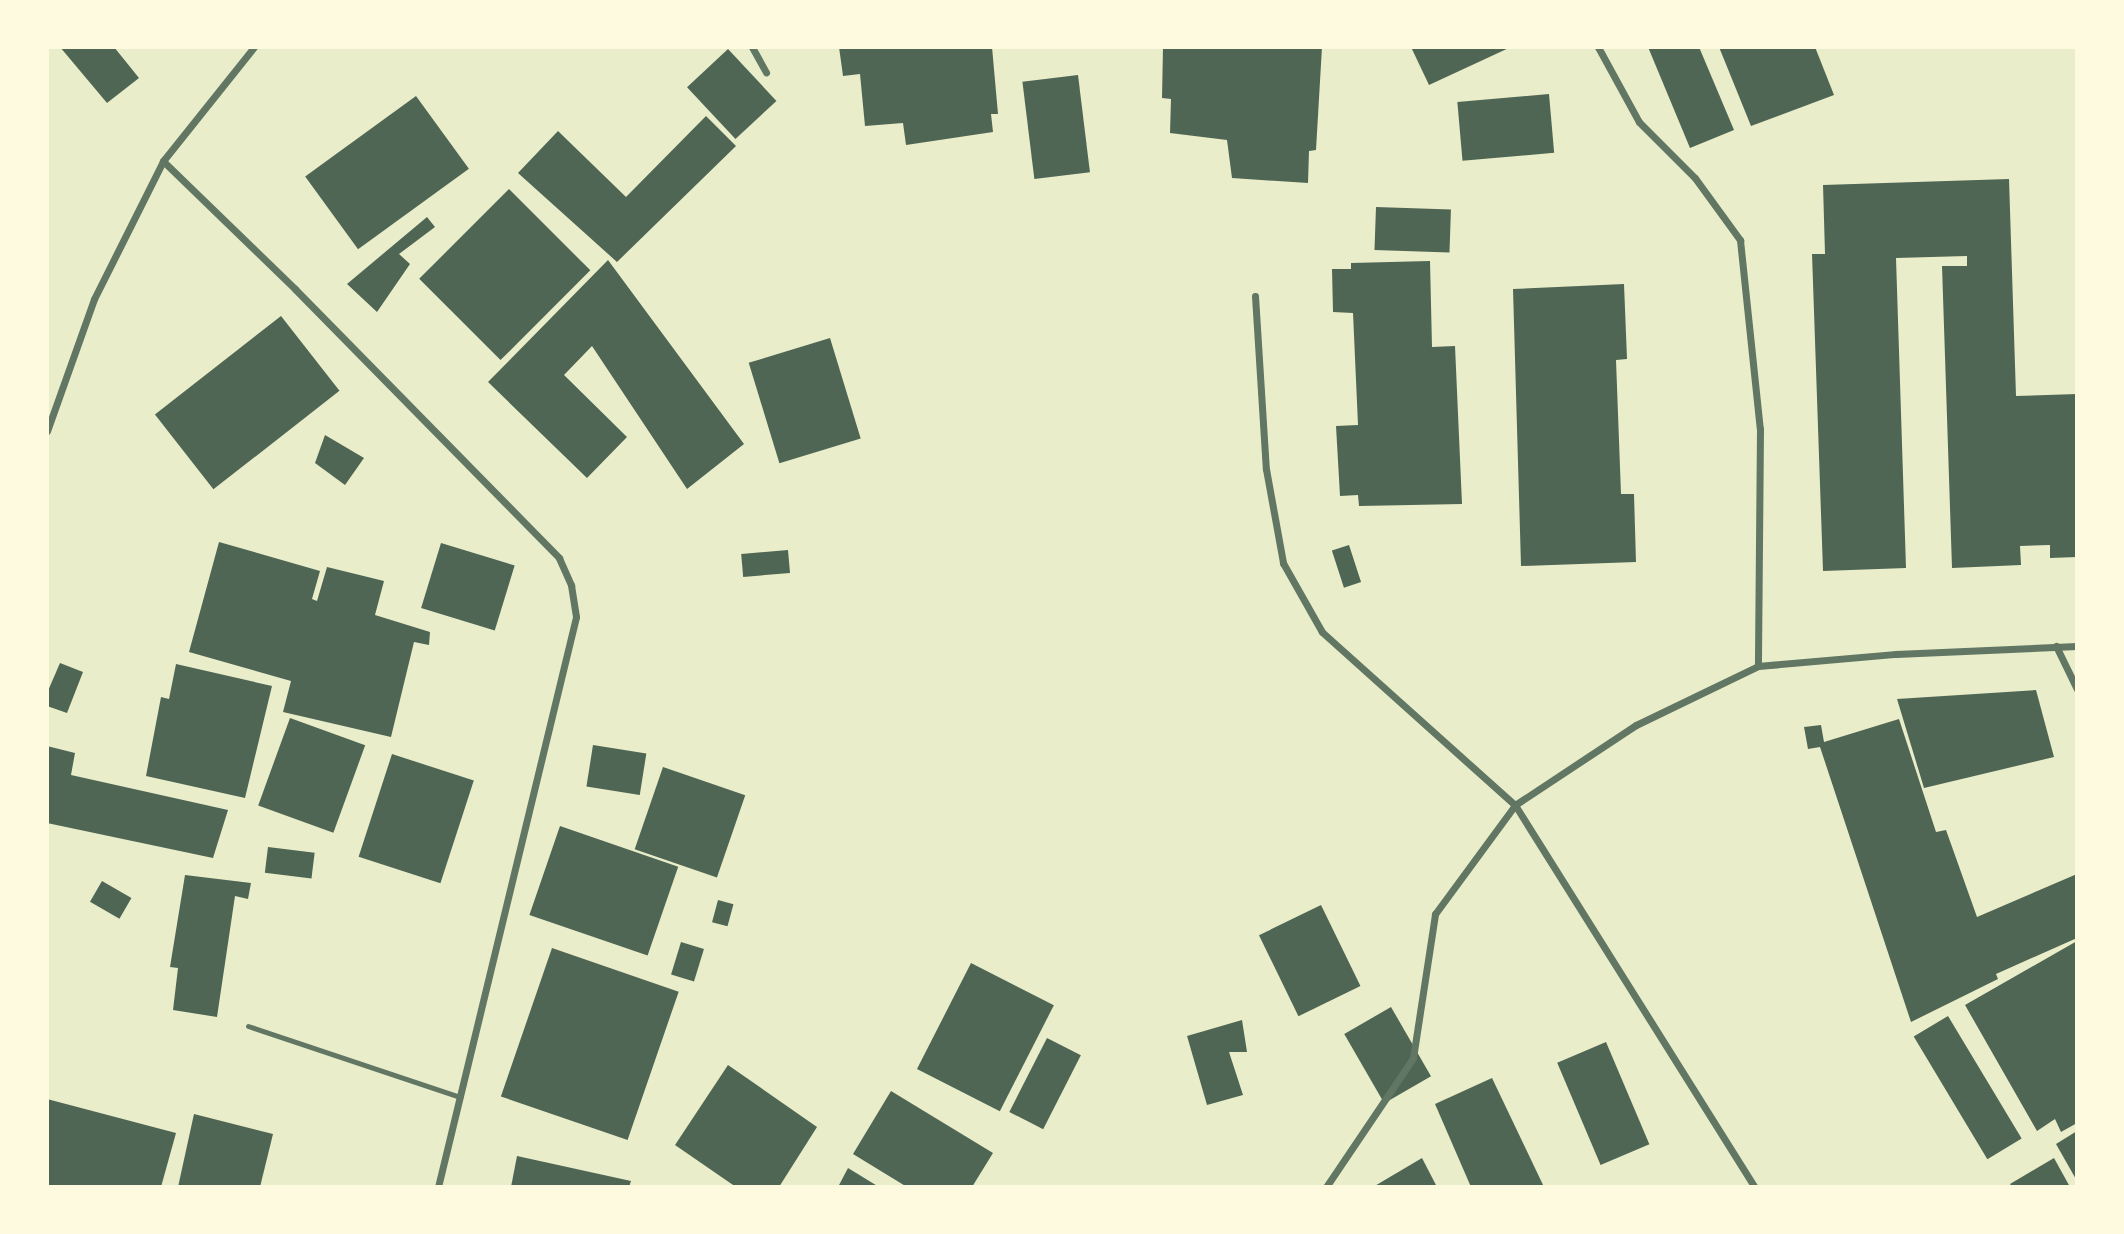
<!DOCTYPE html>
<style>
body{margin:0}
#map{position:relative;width:2124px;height:1234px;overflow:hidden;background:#e9edc9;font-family:Cabin,sans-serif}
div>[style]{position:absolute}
.building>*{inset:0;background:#4f6655;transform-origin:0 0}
.service>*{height:5px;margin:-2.5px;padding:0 2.5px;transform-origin:2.5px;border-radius:2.5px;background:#617663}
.minor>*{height:7px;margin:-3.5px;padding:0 3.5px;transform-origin:3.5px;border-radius:3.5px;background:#617663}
span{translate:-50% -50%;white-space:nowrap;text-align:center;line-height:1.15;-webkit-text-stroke:7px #fefae0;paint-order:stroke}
.frame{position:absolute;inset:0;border:49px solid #fefae0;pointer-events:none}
</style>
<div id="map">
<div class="building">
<div style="clip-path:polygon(60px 47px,114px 47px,139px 78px,107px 103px)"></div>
<div style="clip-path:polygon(839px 47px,992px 47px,998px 114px,991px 114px,993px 132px,906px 145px,903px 123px,865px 126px,860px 74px,843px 76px)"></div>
<div style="clip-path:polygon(1163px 47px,1322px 47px,1316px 150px,1309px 151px,1308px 183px,1232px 178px,1227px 140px,1170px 133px,1171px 99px,1162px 98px)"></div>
<div style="clip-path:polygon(1411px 47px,1511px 47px,1429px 85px)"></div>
<div style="clip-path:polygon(1648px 47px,1699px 47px,1734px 130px,1690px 148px)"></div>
<div style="clip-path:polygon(1719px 47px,1815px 47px,1834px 95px,1751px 126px)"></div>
<div style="left:728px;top:49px;width:71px;height:56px;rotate:47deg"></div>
<div style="left:1078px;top:75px;width:98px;height:56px;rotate:83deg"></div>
<div style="left:1549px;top:94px;width:59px;height:92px;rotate:85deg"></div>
<div style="left:416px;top:96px;width:90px;height:137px;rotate:54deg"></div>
<div style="clip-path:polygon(706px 116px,736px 146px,617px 262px,518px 173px,558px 131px,626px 197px)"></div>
<div style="clip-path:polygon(2009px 179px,2016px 396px,2077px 394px,2077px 557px,2050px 558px,2050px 545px,2020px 546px,2021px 565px,1952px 568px,1942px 266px,1967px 266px,1967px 256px,1896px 258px,1906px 568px,1823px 571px,1812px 254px,1825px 254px,1823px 185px)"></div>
<div style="left:509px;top:189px;width:115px;height:127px;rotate:45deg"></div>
<div style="left:1376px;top:207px;width:75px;height:43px;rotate:2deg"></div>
<div style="clip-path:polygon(427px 217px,435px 227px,399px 254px,410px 264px,377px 312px,347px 284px)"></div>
<div style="clip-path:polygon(608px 260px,744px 444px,687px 489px,592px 346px,564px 375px,627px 437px,587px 478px,488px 382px)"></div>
<div style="clip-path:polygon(1430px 261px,1432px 347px,1455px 346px,1462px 504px,1359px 506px,1358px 495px,1340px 496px,1336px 426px,1358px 425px,1353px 313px,1333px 312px,1332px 269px,1351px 269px,1351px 263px)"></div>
<div style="clip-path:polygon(1624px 284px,1627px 359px,1616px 360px,1621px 494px,1634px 494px,1636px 562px,1521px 566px,1513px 289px)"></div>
<div style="left:281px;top:316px;width:95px;height:160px;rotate:52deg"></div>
<div style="left:830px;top:338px;width:105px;height:85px;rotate:73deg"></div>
<div style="clip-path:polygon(325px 435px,364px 458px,345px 485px,315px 463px)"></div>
<div style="clip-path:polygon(219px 542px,320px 571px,312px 599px,317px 601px,327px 567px,384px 581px,375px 615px,430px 632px,429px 645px,414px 642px,391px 737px,283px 712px,291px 681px,189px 652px)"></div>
<div style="left:441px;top:543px;width:77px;height:68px;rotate:17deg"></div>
<div style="left:1349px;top:545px;width:39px;height:18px;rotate:72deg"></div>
<div style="left:788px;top:550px;width:23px;height:47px;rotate:85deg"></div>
<div style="clip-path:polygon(60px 663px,83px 672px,67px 713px,47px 706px,47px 693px)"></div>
<div style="clip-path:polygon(176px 664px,272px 686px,245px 798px,146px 776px,161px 697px,169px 699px)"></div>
<div style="clip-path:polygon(2036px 690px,2054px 757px,1924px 788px,1897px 699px)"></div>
<div style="left:290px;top:718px;width:80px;height:93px;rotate:20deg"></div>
<div style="clip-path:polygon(1899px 719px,1936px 832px,1946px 830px,1977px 917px,2077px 874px,2077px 938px,1996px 974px,1998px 979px,1911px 1022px,1820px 747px,1808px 749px,1804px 727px,1821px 725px,1824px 742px)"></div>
<div style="left:593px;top:745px;width:54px;height:42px;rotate:9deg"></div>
<div style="clip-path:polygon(47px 746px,75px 753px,71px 775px,228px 810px,213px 858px,47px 823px)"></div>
<div style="left:392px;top:754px;width:86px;height:108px;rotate:18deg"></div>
<div style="left:663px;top:767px;width:87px;height:87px;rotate:19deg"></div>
<div style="left:560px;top:826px;width:125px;height:94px;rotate:19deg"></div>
<div style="left:268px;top:847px;width:47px;height:26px;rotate:7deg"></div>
<div style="clip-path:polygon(185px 875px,251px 883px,248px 899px,235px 896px,217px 1017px,173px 1010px,178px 968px,170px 967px)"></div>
<div style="left:102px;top:881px;width:34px;height:24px;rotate:30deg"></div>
<div style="left:718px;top:900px;width:16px;height:23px;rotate:15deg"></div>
<div style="left:1321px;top:905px;width:90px;height:69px;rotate:64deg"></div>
<div style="clip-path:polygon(2077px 941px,2077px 1123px,2061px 1132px,2055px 1119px,2037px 1131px,1965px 1005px)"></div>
<div style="left:681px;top:942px;width:24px;height:34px;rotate:17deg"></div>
<div style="left:552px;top:948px;width:134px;height:157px;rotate:19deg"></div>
<div style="left:971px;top:963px;width:93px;height:119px;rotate:27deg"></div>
<div style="left:1391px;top:1007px;width:80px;height:54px;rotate:60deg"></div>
<div style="left:1948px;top:1016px;width:143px;height:40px;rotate:59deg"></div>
<div style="clip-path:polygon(1242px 1020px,1247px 1052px,1229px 1052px,1243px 1095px,1207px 1105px,1187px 1036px)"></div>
<div style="left:1047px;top:1038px;width:38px;height:83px;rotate:27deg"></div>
<div style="left:1606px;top:1042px;width:111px;height:53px;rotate:67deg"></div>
<div style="clip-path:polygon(728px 1065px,817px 1127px,779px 1187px,736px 1187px,675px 1145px)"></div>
<div style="clip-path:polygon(1492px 1078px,1544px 1187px,1471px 1187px,1435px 1104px)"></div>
<div style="clip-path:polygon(891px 1091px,993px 1153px,972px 1187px,907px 1187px,853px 1154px)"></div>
<div style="clip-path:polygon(47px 1099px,176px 1133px,161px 1187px,47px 1187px)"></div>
<div style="clip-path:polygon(194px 1114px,273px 1134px,260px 1187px,178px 1187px)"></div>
<div style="clip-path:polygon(2077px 1131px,2077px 1181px,2056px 1144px)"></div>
<div style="clip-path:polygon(517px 1156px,631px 1181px,629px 1187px,511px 1187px)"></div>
<div style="clip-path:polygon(1422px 1158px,1437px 1187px,1373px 1187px)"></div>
<div style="clip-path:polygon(2054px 1158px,2070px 1187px,2012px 1187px,2010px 1184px)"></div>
<div style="clip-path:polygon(848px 1168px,879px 1187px,838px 1187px)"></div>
</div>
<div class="service">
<div style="left:248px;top:1026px;width:224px;rotate:18.5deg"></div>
</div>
<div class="minor">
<div style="left:752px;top:47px;width:29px;rotate:61deg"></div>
<div style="left:1598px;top:47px;width:85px;rotate:61.3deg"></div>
<div style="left:1639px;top:122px;width:79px;rotate:45deg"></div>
<div style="left:1695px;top:178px;width:77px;rotate:54deg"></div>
<div style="left:1740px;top:240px;width:190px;rotate:84deg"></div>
<div style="left:1760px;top:429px;width:237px;rotate:90.5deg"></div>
<div style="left:163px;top:161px;width:184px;rotate:44.1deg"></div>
<div style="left:295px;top:289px;width:377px;rotate:45.5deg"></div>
<div style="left:559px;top:558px;width:30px;rotate:66deg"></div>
<div style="left:571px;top:585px;width:32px;rotate:81deg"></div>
<div style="left:576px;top:617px;width:586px;rotate:103.61deg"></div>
<div style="left:1255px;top:296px;width:173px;rotate:86.4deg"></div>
<div style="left:1266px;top:469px;width:96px;rotate:79.7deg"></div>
<div style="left:1283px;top:563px;width:79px;rotate:60.5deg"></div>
<div style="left:1322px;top:632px;width:259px;rotate:41.9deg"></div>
<div style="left:1515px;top:805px;width:451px;rotate:57.9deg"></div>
<div style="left:47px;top:431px;width:140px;rotate:-70.4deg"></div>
<div style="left:94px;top:299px;width:154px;rotate:-63.4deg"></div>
<div style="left:163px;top:161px;width:146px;rotate:-51.4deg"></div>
<div style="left:2056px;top:646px;width:48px;rotate:64deg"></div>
<div style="left:1326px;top:1187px;width:156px;rotate:-56deg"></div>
<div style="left:1413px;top:1058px;width:146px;rotate:-81.3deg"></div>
<div style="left:1435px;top:914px;width:135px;rotate:-53.7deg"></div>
<div style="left:1515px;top:805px;width:145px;rotate:-33.5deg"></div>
<div style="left:1636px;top:725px;width:136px;rotate:-25.8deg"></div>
<div style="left:1758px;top:666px;width:139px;rotate:-5deg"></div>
<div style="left:1896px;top:654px;width:181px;rotate:-2.5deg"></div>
</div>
<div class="frame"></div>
</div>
